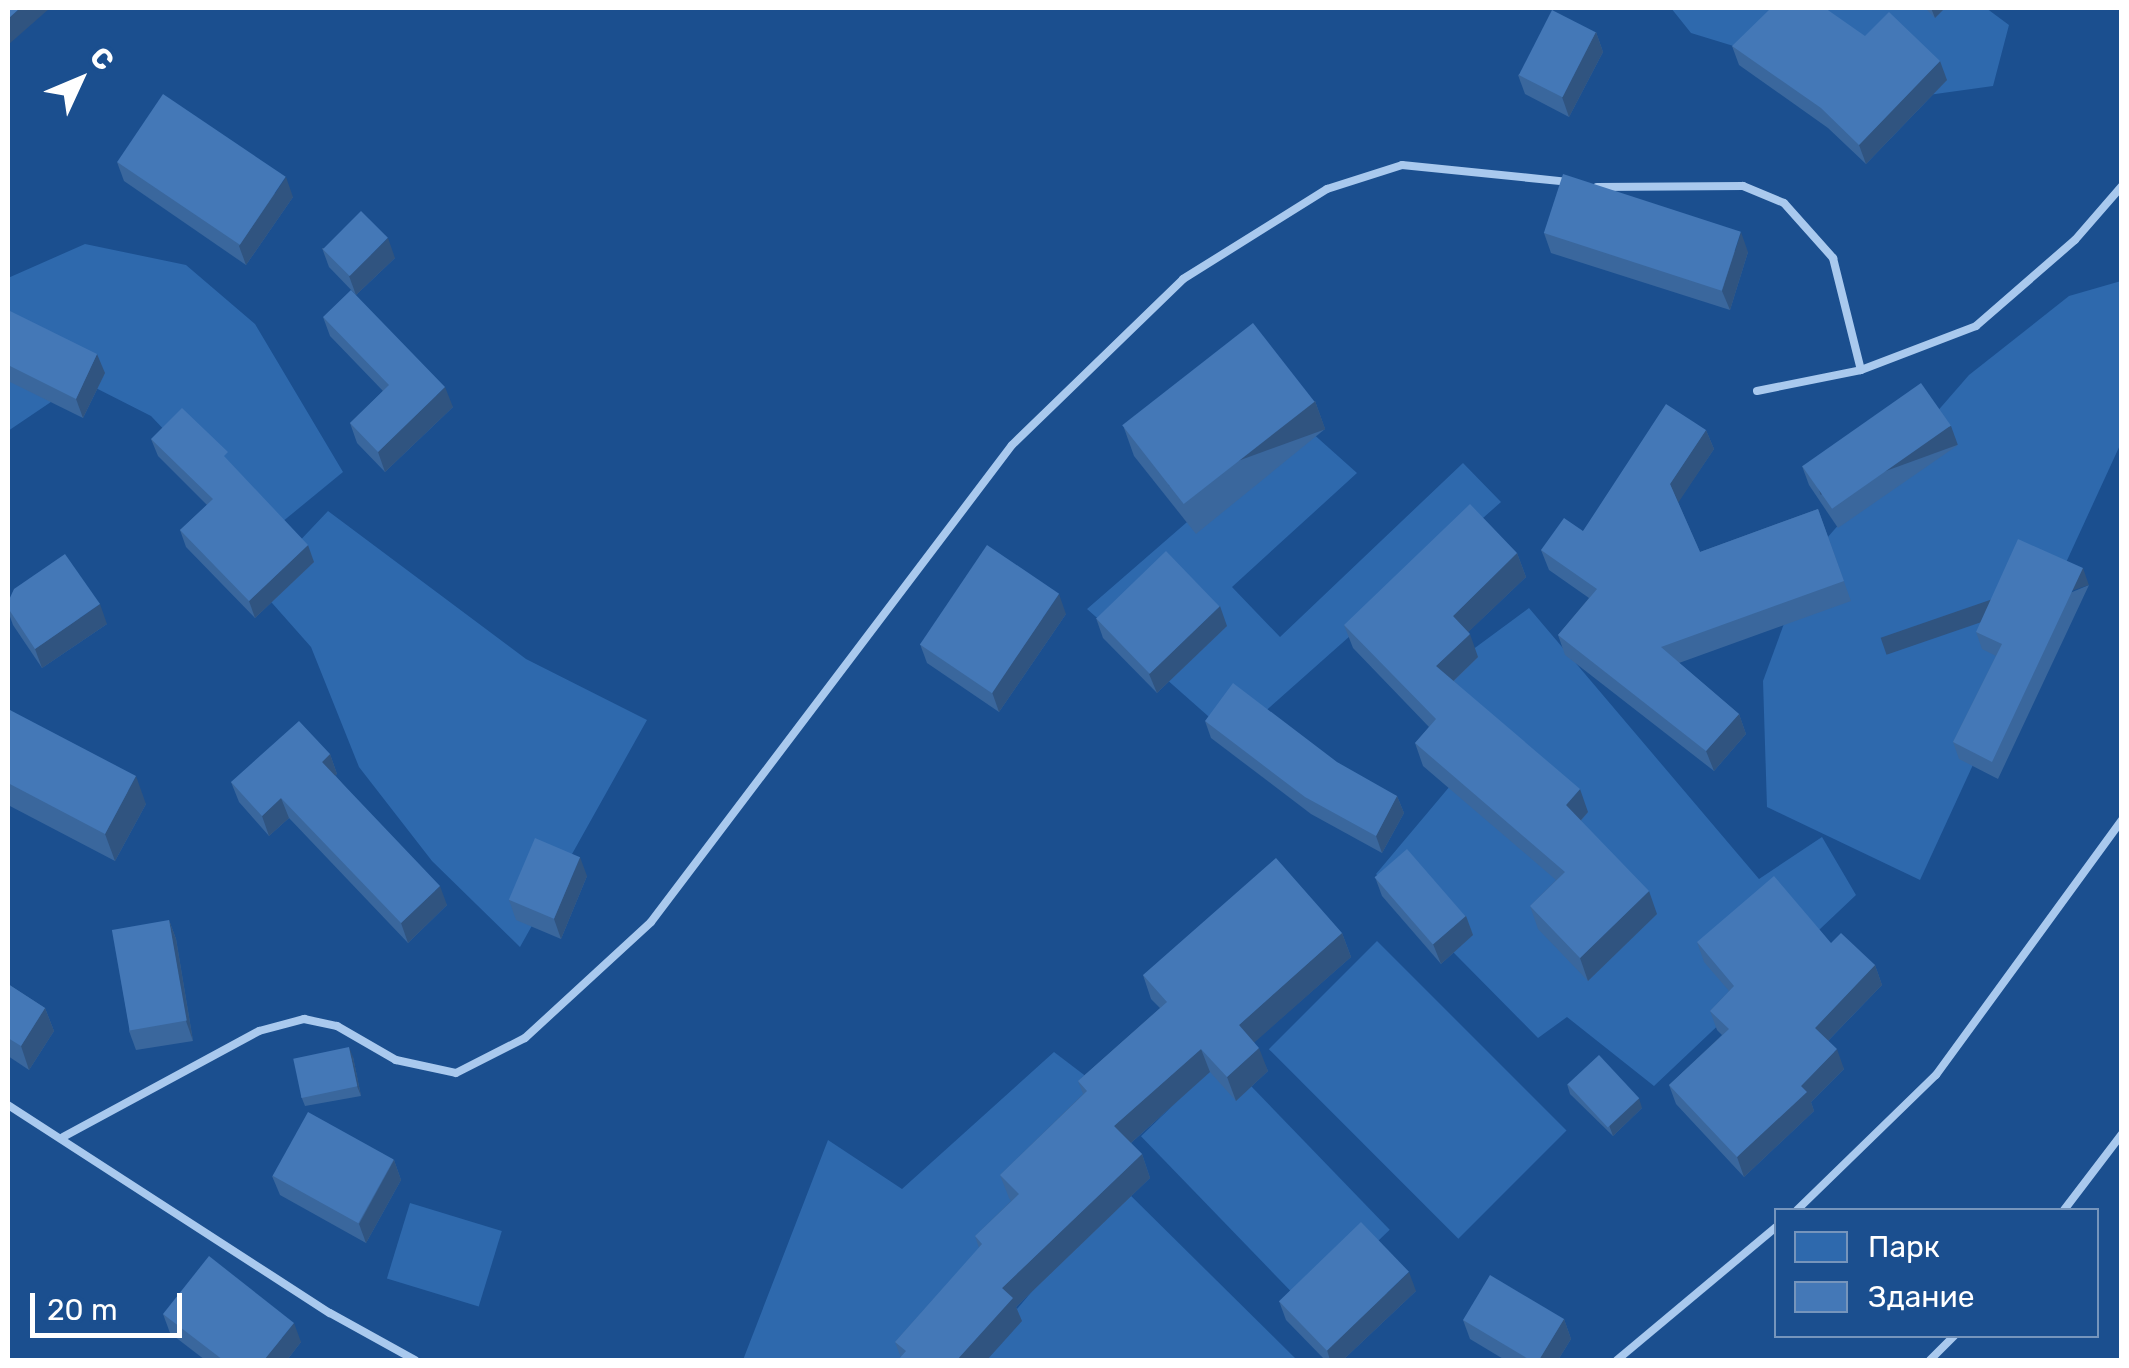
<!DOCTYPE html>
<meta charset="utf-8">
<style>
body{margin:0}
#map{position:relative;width:2129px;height:1368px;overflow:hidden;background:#1b4f8f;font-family:Rubik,sans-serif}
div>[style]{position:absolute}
.green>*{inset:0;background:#2e69ad;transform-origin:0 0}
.service>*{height:8px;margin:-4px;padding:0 4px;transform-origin:4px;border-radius:4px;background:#a9c9ee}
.wall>*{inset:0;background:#3a679d}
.shaded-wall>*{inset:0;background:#305480;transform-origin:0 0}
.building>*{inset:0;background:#4478b7;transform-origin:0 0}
span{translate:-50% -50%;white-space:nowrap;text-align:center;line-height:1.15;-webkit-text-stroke:8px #1b4f8f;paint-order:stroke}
.frame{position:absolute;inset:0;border:10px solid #fff;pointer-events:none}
.legend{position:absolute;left:1774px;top:1208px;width:325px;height:130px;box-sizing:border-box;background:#1b4f8f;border:2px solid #7695bc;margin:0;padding:12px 18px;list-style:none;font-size:30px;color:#fff}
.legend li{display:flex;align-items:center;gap:20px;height:50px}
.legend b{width:50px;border:2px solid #7695bc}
.north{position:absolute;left:30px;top:30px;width:100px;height:100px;-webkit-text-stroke:8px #1b4f8f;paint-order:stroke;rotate:46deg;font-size:28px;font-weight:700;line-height:40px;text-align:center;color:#fff}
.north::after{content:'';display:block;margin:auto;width:35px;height:45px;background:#fff;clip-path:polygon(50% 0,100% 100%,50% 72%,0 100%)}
.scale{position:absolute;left:30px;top:1293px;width:152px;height:45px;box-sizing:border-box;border:5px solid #fff;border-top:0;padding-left:12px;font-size:30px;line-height:35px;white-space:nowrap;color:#fff;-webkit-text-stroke:8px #1b4f8f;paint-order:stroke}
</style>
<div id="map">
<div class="green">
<div style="clip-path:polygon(1671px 8px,1986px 8px,2009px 25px,1993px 86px,1885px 101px,1815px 71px,1691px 33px)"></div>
<div style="clip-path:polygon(85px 244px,186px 265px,255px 324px,343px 472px,265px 536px,151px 416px,82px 381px,8px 431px,8px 278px)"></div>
<div style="clip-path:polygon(2121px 281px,2121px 443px,1920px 880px,1767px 807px,1763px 681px,1807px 561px,1969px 375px,2069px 296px)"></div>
<div style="clip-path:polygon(1301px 423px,1357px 473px,1232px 587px,1280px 637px,1463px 463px,1501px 502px,1234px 739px,1087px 609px)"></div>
<div style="clip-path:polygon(328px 511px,526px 659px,647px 720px,520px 947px,432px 861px,359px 767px,311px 647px,257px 586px)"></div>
<div style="clip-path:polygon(1529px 608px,1759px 879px,1822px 837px,1856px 895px,1654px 1086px,1567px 1017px,1538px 1038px,1376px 874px,1482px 748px,1426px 684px)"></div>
<div style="left:1377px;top:941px;width:268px;height:153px;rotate:45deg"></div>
<div style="clip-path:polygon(1054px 1052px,1138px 1116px,930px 1360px,743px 1360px,828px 1140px,902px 1189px)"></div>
<div style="left:1223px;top:1057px;width:240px;height:114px;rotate:46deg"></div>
<div style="clip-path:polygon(1121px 1186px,1297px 1360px,974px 1360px)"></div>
<div style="left:410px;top:1203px;width:96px;height:79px;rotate:17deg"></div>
</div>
<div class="service">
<div style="left:1597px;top:187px;width:146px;rotate:-0.4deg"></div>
<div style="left:1743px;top:186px;width:44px;rotate:22.5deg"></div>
<div style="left:1784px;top:203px;width:74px;rotate:48.3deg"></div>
<div style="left:1833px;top:258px;width:115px;rotate:76deg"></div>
<div style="left:1757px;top:391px;width:106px;rotate:-11.4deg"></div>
<div style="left:1861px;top:370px;width:123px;rotate:-20.9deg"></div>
<div style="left:1976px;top:326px;width:131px;rotate:-41deg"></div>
<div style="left:2075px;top:240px;width:72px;rotate:-49deg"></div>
<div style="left:8px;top:1105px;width:383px;rotate:32.9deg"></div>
<div style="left:330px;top:1313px;width:97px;rotate:28.9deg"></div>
<div style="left:63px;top:1137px;width:223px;rotate:-28.4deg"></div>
<div style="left:259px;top:1031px;width:47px;rotate:-14.9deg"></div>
<div style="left:304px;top:1019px;width:34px;rotate:12deg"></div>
<div style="left:337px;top:1026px;width:68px;rotate:30deg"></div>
<div style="left:396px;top:1060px;width:61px;rotate:12.2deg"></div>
<div style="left:456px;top:1073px;width:77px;rotate:-26.9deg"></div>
<div style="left:525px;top:1038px;width:171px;rotate:-42.6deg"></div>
<div style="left:651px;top:922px;width:598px;rotate:-52.88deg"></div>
<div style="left:1012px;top:445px;width:238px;rotate:-44.1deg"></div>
<div style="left:1183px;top:279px;width:170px;rotate:-32deg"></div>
<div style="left:1327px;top:189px;width:79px;rotate:-17.7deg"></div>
<div style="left:1402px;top:165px;width:167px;rotate:5.8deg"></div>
<div style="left:1797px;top:1210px;width:194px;rotate:-44.2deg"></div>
<div style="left:1936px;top:1075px;width:316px;rotate:-53.9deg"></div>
<div style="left:2064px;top:1210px;width:96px;rotate:-52.7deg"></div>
<div style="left:1617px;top:1360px;width:207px;rotate:-39.9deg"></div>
<div style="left:1930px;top:1360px;width:34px;rotate:-45deg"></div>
</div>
<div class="wall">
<div style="clip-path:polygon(1925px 8px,1945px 8px,1935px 18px)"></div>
<div style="clip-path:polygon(1596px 32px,1603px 52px,1569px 117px,1525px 94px,1518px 75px)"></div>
<div style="clip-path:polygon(1865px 36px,1947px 80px,1866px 164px,1828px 128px,1739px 65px,1732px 46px)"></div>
<div style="clip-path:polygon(117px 162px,293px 197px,246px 265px,124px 181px)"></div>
<div style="clip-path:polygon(1544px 233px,1748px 252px,1730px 310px,1551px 253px)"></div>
<div style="clip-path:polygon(322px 248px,395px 258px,356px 295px,329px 267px)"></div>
<div style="clip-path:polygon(8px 310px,105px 373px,83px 418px,8px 381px)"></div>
<div style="clip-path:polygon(323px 317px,453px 407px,385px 472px,357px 443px,350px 423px,383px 391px,330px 336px)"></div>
<div style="clip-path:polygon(1315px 401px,1325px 429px,1196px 534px,1134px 456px,1124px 428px)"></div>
<div style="clip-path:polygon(1706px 430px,1714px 449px,1678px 502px,1700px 552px,1818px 509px,1851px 601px,1679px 663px,1739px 714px,1746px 734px,1714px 771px,1565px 655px,1558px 635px,1589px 598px,1549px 570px,1541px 550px,1583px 531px)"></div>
<div style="clip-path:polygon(151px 439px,232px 465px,314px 562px,255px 618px,186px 547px,180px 530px,207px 505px,158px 456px)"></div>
<div style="clip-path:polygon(1958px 445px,1838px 528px,1809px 485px,1802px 466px)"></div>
<div style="clip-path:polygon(1517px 553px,1526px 577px,1468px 632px,1478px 657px,1454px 681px,1588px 812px,1581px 821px,1657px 914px,1588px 981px,1538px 929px,1530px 906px,1556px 880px,1423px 766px,1415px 743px,1429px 727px,1353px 648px,1344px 625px)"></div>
<div style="clip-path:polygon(2089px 585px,1998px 779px,1959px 759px,1953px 742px,1996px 656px,1982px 649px,1976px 632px)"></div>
<div style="clip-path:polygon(8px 602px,107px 624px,42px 668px,13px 625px,8px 611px)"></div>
<div style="clip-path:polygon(1066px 614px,999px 712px,927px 663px,920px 644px)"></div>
<div style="clip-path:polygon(1096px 618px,1227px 626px,1157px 693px,1103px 638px)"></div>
<div style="clip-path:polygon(8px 709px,146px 804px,115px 861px,8px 805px)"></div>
<div style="clip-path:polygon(1205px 721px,1397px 796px,1404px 813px,1382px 853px,1311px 814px,1211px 738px)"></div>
<div style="clip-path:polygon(330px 754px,337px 774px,335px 775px,447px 905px,408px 943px,289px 818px,269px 836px,239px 802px,231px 782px)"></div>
<div style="clip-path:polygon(587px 876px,561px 939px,516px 920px,509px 900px)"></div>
<div style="clip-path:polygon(1375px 877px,1466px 916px,1473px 935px,1441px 964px,1382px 896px)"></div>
<div style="clip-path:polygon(169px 920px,176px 939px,193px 1041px,136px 1050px,129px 1031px)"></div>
<div style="clip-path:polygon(1342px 933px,1351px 957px,1254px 1042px,1268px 1071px,1236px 1101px,1210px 1072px,1131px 1143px,1142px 1154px,1150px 1178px,1016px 1307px,1022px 1321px,901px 1358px,895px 1342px,979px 1248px,975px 1236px,1011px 1201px,1009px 1198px,1000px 1175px,1083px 1094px,1078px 1081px,1160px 1008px,1151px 999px,1143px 975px)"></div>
<div style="clip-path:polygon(1697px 942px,1831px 943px,1875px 965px,1882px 985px,1828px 1041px,1844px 1069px,1811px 1102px,1814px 1111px,1744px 1177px,1676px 1104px,1669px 1085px,1722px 1035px,1717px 1030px,1710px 1011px,1729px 991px,1704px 962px)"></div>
<div style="clip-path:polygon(8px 984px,45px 1008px,54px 1031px,29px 1070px,8px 1056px)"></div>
<div style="clip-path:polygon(353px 1057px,361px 1096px,305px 1106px,301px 1096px)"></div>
<div style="clip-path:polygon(1567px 1084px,1642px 1108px,1613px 1136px,1570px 1094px)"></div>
<div style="clip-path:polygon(394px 1160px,401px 1180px,366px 1243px,280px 1195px,272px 1176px)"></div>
<div style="clip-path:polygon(1416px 1291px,1343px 1360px,1325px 1360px,1286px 1320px,1279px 1301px)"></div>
<div style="clip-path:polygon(163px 1314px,301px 1342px,287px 1360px,205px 1360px,170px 1333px)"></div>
<div style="clip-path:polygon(1564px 1319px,1571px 1339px,1558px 1360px,1505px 1360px,1470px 1339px,1463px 1320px)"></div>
</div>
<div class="shaded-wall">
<div style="clip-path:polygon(20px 8px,50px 8px,8px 45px,8px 19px)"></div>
<div style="clip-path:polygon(1931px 8px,1945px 8px,1935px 18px)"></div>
<div style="clip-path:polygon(1596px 32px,1603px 52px,1569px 117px,1562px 97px)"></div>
<div style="clip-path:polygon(1940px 61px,1947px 80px,1866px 164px,1859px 145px)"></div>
<div style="clip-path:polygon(286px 177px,293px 197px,246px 265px,239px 246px)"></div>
<div style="clip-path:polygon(1741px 232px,1748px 252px,1730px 310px,1722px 291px)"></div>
<div style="clip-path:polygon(388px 238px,395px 258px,356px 295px,349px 276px)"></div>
<div style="clip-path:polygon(97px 354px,105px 373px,83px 418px,76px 399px)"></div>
<div style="clip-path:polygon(445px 387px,453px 407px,385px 472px,378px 452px)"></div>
<div style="left:1315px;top:401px;width:30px;height:166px;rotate:70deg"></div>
<div style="left:1951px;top:426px;width:20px;height:146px;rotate:70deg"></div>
<div style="clip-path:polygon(1706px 430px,1714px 449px,1678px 503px,1670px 484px)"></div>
<div style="clip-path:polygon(308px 545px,314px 562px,255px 618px,249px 601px)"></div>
<div style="clip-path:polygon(1517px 553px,1526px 577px,1461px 639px,1453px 616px)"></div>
<div style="left:2083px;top:568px;width:18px;height:214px;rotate:71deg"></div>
<div style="clip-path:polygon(1059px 594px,1066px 614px,999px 712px,992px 692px)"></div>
<div style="clip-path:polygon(100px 604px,107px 624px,42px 668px,35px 649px)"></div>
<div style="clip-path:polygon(1220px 606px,1227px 626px,1157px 693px,1149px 674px)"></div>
<div style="clip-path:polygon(1470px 634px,1478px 657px,1445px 689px,1436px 666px)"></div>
<div style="clip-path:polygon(1739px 714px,1746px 734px,1714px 771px,1706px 751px)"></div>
<div style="clip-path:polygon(330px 754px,337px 774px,329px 781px,322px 762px)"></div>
<div style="clip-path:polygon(136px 776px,146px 804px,115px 861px,105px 834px)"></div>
<div style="clip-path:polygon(1580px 789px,1588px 812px,1574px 828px,1566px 805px)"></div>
<div style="clip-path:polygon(1397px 796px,1404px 813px,1382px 853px,1376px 836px)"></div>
<div style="clip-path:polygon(281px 798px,289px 818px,269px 836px,262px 816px)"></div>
<div style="clip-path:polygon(580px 857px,587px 876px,561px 939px,554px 919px)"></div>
<div style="clip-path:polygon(440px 886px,447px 905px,408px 943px,401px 923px)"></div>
<div style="clip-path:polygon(1649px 891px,1657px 914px,1588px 981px,1580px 958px)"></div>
<div style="clip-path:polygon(1466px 916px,1473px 935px,1441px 964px,1433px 944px)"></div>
<div style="clip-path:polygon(169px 920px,176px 939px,193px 1041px,186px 1021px)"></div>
<div style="clip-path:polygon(1342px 933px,1351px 957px,1247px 1049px,1239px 1025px)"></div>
<div style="clip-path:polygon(1875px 965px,1882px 985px,1822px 1047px,1815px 1028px)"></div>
<div style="clip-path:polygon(45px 1008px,54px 1031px,29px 1070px,21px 1046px)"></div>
<div style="clip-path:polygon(349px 1047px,353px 1057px,361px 1096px,357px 1086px)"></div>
<div style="clip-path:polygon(1259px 1048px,1268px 1071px,1236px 1101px,1227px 1077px)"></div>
<div style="clip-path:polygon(1201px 1049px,1210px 1072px,1123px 1150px,1114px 1126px)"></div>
<div style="clip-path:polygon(1837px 1049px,1844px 1069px,1811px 1102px,1814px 1111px,1744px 1177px,1737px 1157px,1801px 1086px)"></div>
<div style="clip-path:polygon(1639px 1098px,1642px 1108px,1613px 1136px,1609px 1125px)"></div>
<div style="clip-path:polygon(1142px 1154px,1150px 1178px,1016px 1307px,1022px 1321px,987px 1360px,957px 1360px,1002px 1288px)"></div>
<div style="clip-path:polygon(394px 1160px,401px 1180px,366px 1243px,359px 1224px)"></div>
<div style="clip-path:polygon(1409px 1272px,1416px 1291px,1343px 1360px,1330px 1360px,1327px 1350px)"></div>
<div style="clip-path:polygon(1564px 1319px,1571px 1339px,1558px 1360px,1539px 1360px)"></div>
<div style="clip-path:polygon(294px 1323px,301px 1342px,287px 1360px,264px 1360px)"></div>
</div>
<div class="building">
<div style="clip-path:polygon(8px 8px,20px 8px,8px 19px)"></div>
<div style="clip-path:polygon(1771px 8px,1825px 8px,1865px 36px,1889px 12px,1940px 61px,1859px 145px,1821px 108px,1732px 46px)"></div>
<div style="left:1552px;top:10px;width:49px;height:73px;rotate:27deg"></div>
<div style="left:163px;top:94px;width:148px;height:82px;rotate:34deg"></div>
<div style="left:1563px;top:174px;width:187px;height:62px;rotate:18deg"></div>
<div style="left:361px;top:211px;width:38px;height:54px;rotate:45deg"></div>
<div style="clip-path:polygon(351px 290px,445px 387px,378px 452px,350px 423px,389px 385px,323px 317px)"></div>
<div style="clip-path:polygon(8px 310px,97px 354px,76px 399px,8px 365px)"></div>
<div style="left:1253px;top:323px;width:100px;height:166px;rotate:52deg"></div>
<div style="left:1921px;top:383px;width:52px;height:145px;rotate:55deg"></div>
<div style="clip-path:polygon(1666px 404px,1706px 430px,1670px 484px,1700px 552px,1818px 509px,1844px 581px,1661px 647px,1739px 714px,1706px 751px,1558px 635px,1597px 589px,1541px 550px,1564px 518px,1583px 531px)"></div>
<div style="clip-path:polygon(182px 408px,228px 452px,224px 456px,308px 545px,249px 601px,180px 530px,213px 499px,151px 439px)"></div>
<div style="clip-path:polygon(1470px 504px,1517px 553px,1453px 616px,1470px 634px,1436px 666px,1580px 789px,1566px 805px,1649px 891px,1580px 958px,1530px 906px,1565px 872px,1415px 743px,1436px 719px,1344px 625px)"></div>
<div style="clip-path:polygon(2018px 539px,2083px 568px,1992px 762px,1953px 742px,2002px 644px,1976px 632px)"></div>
<div style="left:987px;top:545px;width:87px;height:120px;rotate:34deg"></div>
<div style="left:1166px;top:551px;width:77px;height:97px;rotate:46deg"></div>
<div style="clip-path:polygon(65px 554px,100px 604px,35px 649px,8px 608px,8px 602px,14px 589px)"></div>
<div style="clip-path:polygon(1233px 683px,1337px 762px,1397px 796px,1376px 836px,1305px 797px,1205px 721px)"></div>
<div style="clip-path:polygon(8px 709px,136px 776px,105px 834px,8px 783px)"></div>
<div style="clip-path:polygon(299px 721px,330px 754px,322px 762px,440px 886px,401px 923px,281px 798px,262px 816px,231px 782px)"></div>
<div style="left:535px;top:838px;width:49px;height:67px;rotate:23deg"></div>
<div style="left:1407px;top:849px;width:89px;height:43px;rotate:49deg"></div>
<div style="clip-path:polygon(1276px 858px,1342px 933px,1239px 1025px,1259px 1048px,1227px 1077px,1201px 1049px,1114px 1126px,1142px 1154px,1002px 1288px,1013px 1298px,957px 1360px,898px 1360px,906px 1351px,895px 1342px,982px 1244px,975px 1236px,1019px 1194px,1000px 1175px,1087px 1091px,1078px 1081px,1167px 1002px,1143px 975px)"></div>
<div style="clip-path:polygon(1774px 876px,1831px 943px,1841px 933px,1875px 965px,1815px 1028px,1837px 1049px,1801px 1086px,1807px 1092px,1737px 1157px,1669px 1085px,1729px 1029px,1710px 1011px,1734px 986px,1697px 942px)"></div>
<div style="left:169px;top:920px;width:102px;height:58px;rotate:80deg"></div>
<div style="clip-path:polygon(8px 984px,45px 1008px,21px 1046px,8px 1038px)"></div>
<div style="left:349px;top:1047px;width:40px;height:57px;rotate:78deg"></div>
<div style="left:1599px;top:1055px;width:59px;height:43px;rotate:47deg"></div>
<div style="left:308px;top:1112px;width:98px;height:73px;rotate:29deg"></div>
<div style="left:1361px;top:1222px;width:69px;height:114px;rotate:46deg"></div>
<div style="clip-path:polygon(209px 1256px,294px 1323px,264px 1360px,223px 1360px,163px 1314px)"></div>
<div style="clip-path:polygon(1490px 1275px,1564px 1319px,1539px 1360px,1530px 1360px,1463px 1320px)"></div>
</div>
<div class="frame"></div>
<ul class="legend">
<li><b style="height:28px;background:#2e69ad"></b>Парк</li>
<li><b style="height:28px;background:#4478b7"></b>Здание</li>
</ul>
<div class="north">С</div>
<div class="scale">20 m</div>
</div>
